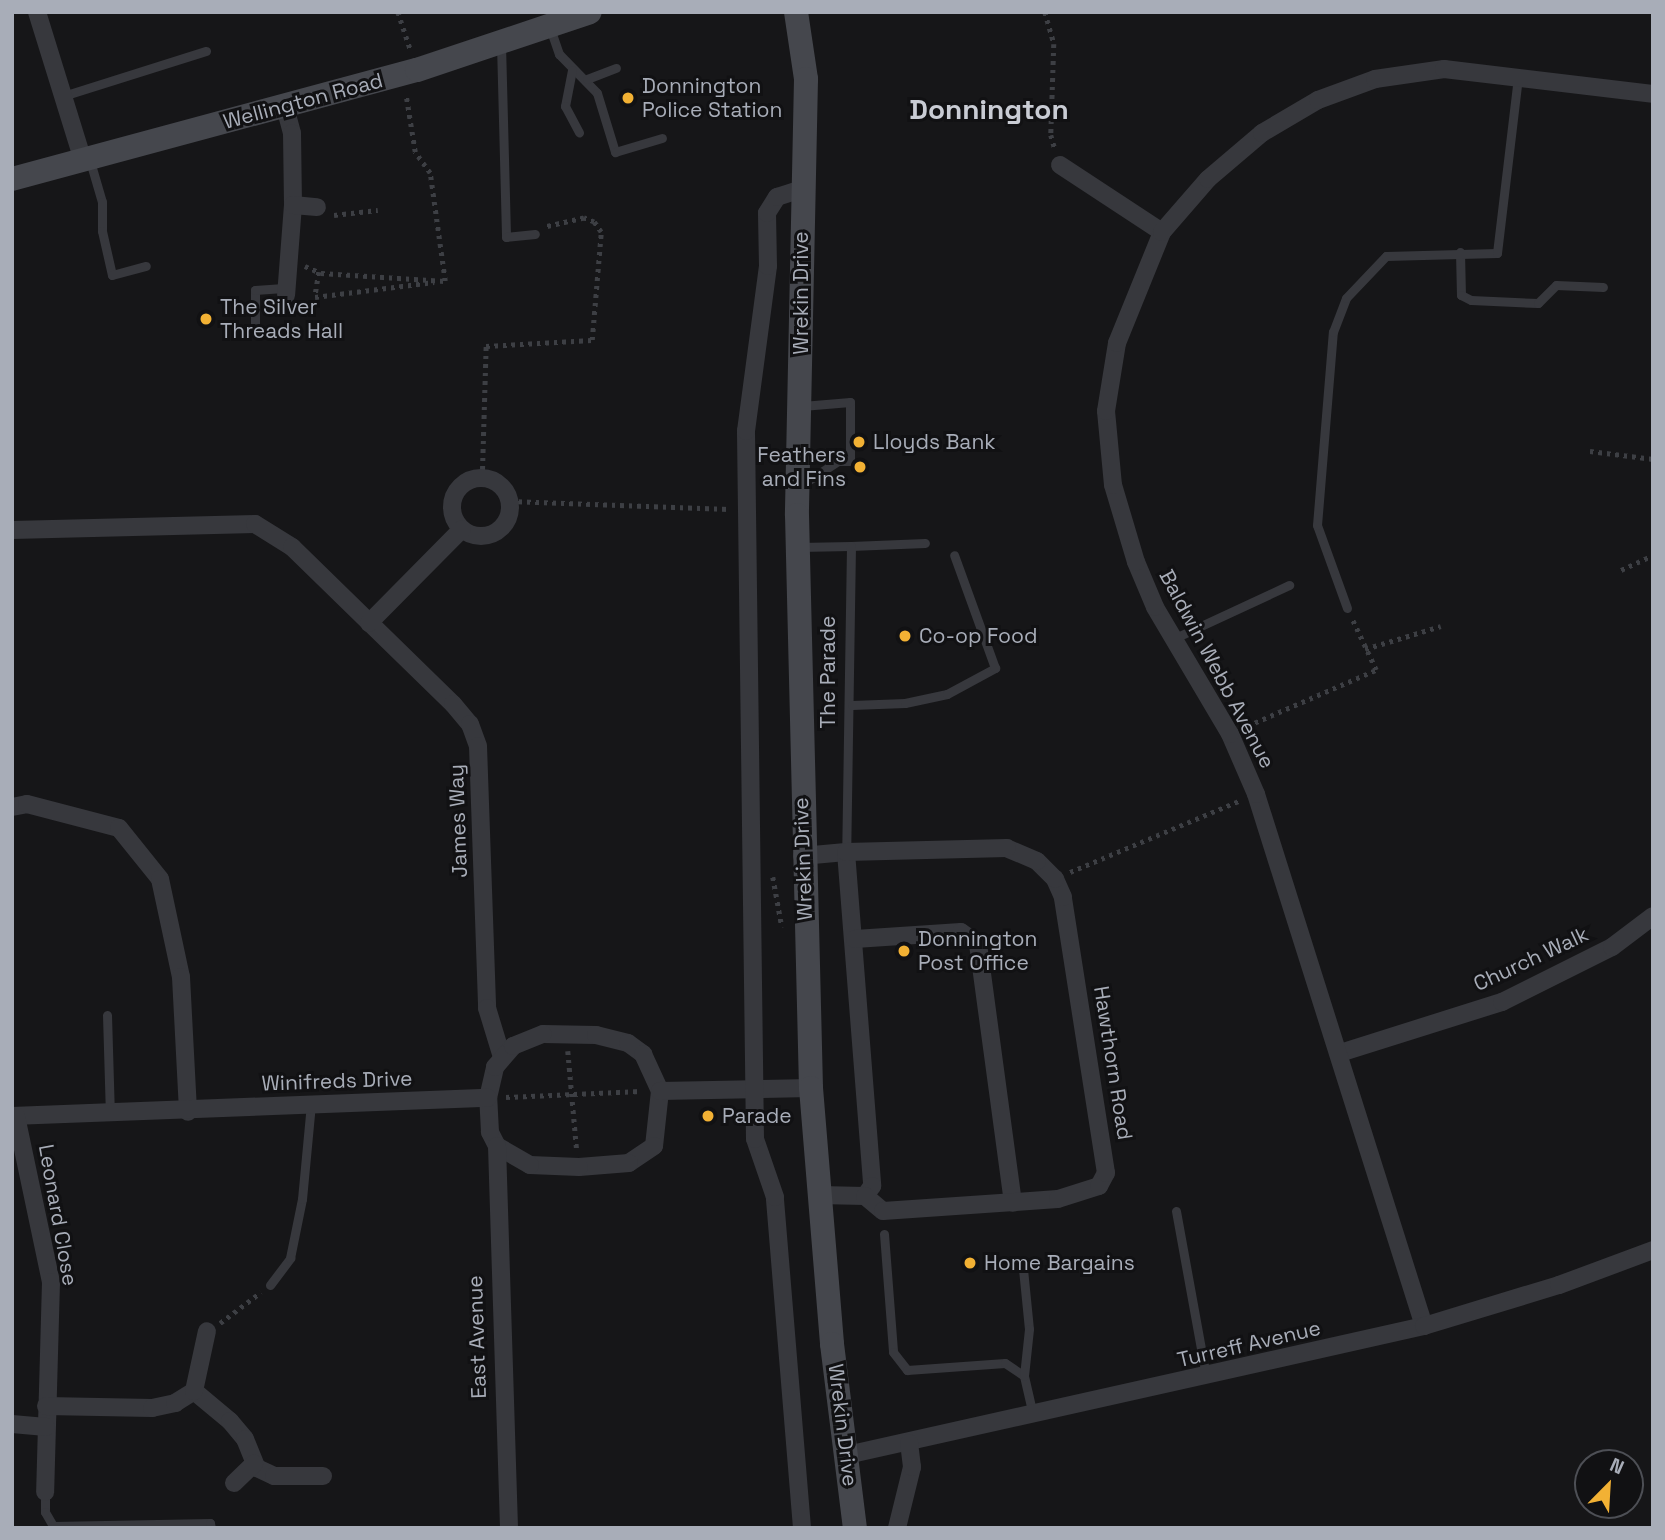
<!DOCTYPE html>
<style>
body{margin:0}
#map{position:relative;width:1665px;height:1540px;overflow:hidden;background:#161618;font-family:"Space Grotesk",sans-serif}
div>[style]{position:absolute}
.path>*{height:4.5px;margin-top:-2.25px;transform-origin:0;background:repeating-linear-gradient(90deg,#3d3f44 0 3.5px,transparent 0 8.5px)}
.lane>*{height:9px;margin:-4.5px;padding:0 4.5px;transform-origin:4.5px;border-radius:4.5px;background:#37383d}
.street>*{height:18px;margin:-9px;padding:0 9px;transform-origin:9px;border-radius:9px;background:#37383d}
.street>.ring{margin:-9px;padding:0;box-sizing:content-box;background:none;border:18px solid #37383d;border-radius:50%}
.secondary>*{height:24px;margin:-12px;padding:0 12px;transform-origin:12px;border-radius:12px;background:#45474d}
.dots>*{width:19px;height:19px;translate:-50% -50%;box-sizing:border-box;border:4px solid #111113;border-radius:50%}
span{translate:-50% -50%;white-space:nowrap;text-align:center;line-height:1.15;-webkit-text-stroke:6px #111113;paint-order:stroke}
.poi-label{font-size:21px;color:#a8adb8}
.left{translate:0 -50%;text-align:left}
.right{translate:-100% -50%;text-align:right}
.street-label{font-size:21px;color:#a8adb8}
.district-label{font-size:28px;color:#c9ccd4;font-weight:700}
.frame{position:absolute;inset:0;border:14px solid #a8adb8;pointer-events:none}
.north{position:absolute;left:1574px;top:1449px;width:70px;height:70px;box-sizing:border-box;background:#111113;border:2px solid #4d4f55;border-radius:50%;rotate:24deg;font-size:19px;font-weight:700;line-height:28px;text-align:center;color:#a8adb8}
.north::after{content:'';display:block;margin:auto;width:24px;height:32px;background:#f2b134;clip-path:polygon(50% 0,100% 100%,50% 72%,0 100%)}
</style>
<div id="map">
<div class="path">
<div style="left:398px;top:12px;width:41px;rotate:71.6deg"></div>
<div style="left:1045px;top:12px;width:33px;rotate:74deg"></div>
<div style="left:1054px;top:44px;width:91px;rotate:91.9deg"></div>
<div style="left:1051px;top:135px;width:15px;rotate:74deg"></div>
<div style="left:334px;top:215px;width:44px;rotate:-6.5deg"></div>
<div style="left:305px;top:266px;width:17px;rotate:24deg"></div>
<div style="left:321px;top:273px;width:124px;rotate:3.7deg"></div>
<div style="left:445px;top:281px;width:109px;rotate:-97.9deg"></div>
<div style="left:430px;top:173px;width:26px;rotate:-126deg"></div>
<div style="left:415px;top:152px;width:57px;rotate:-99.1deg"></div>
<div style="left:319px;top:272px;width:25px;rotate:99deg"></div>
<div style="left:315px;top:297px;width:120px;rotate:-7.2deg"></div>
<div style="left:1590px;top:451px;width:64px;rotate:7.2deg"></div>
<div style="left:482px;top:478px;width:132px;rotate:-88.3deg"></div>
<div style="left:486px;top:346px;width:106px;rotate:-3.2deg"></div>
<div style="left:592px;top:340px;width:108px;rotate:-85.2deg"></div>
<div style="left:601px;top:232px;width:12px;rotate:-125deg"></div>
<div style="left:594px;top:222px;width:11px;rotate:-158deg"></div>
<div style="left:584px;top:218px;width:39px;rotate:167deg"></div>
<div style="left:510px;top:501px;width:219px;rotate:2.1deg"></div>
<div style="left:1621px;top:570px;width:35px;rotate:-25deg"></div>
<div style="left:1365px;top:649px;width:79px;rotate:-16.8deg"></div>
<div style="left:1247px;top:726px;width:141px;rotate:-23.5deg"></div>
<div style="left:1376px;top:670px;width:56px;rotate:-115.2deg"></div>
<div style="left:1070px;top:872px;width:183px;rotate:-22.8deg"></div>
<div style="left:773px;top:877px;width:51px;rotate:79.8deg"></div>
<div style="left:568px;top:1051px;width:100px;rotate:84.9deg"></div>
<div style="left:506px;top:1097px;width:135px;rotate:-2.5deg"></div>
<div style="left:220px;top:1323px;width:51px;rotate:-37.1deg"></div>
</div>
<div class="lane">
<div style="left:550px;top:28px;width:28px;rotate:71deg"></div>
<div style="left:559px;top:54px;width:54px;rotate:45.7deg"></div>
<div style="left:597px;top:93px;width:62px;rotate:73deg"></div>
<div style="left:615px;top:152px;width:49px;rotate:-16.6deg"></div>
<div style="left:501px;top:44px;width:193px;rotate:88.5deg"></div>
<div style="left:506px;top:237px;width:29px;rotate:-6deg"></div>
<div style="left:572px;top:70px;width:37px;rotate:101deg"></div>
<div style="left:565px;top:106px;width:30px;rotate:62deg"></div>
<div style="left:587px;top:79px;width:31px;rotate:-21deg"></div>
<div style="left:63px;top:96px;width:150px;rotate:-17.5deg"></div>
<div style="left:90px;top:161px;width:43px;rotate:73.7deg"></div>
<div style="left:102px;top:202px;width:29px;rotate:90deg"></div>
<div style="left:102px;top:231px;width:45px;rotate:77.2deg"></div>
<div style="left:112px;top:275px;width:35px;rotate:-15deg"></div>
<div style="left:1460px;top:252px;width:43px;rotate:88.7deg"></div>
<div style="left:1461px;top:295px;width:11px;rotate:27deg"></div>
<div style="left:1471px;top:300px;width:67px;rotate:2.6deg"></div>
<div style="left:1538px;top:303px;width:25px;rotate:-45deg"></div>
<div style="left:1556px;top:285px;width:47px;rotate:2.4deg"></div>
<div style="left:255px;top:328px;width:38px;rotate:-90deg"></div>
<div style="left:255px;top:290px;width:32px;rotate:-4deg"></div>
<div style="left:800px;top:486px;width:45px;rotate:-33.3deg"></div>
<div style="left:838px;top:461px;width:12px"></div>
<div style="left:850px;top:461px;width:59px;rotate:-90deg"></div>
<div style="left:850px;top:402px;width:48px;rotate:175.2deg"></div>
<div style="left:851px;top:546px;width:74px;rotate:-2.3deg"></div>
<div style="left:799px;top:547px;width:52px;rotate:-1.1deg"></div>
<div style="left:851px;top:546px;width:306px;rotate:90.9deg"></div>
<div style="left:1347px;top:608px;width:88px;rotate:-109.9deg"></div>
<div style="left:1317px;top:525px;width:194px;rotate:-85.3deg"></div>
<div style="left:1333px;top:332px;width:36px;rotate:-69deg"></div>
<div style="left:1346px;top:298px;width:58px;rotate:-46.4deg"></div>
<div style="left:1386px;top:256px;width:111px;rotate:-1.5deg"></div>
<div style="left:1497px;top:253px;width:177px;rotate:-83.2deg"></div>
<div style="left:1175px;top:638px;width:126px;rotate:-24.9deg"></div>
<div style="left:852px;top:705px;width:53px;rotate:-2.2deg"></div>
<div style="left:905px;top:703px;width:43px;rotate:-12.1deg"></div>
<div style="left:947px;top:694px;width:55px;rotate:-28.4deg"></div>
<div style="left:995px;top:668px;width:120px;rotate:-109.9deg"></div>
<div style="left:107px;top:1015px;width:99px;rotate:88.3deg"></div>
<div style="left:1176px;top:1211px;width:168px;rotate:79.7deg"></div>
<div style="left:884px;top:1234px;width:118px;rotate:85.6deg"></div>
<div style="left:893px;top:1352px;width:23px;rotate:52deg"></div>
<div style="left:907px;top:1370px;width:98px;rotate:-4.1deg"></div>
<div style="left:1005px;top:1363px;width:23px;rotate:34deg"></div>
<div style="left:1024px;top:1376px;width:39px;rotate:77deg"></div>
<div style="left:1023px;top:1269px;width:60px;rotate:84.3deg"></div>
<div style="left:1029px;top:1329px;width:47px;rotate:96.1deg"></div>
<div style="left:270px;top:1285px;width:34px;rotate:-53deg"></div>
<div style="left:290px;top:1258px;width:60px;rotate:-78.5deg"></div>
<div style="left:302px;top:1199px;width:95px;rotate:-84.6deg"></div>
<div style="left:45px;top:1492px;width:20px;rotate:90deg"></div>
<div style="left:45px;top:1512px;width:16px;rotate:60deg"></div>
<div style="left:53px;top:1526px;width:157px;rotate:-1.1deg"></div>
<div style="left:210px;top:1523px;width:5px;rotate:79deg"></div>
</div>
<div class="street">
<div style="left:37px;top:12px;width:152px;rotate:72.8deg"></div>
<div style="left:285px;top:107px;width:27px;rotate:75deg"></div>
<div style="left:292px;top:133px;width:72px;rotate:89.2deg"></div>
<div style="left:293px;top:205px;width:90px;rotate:94.4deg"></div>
<div style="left:1060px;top:165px;width:122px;rotate:33.3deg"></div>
<div style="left:293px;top:205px;width:24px;rotate:5deg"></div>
<div class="ring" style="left:452px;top:478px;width:40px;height:40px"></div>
<div style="left:12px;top:530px;width:243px;rotate:-1.4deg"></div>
<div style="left:255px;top:524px;width:44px;rotate:31.9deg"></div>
<div style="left:292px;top:547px;width:225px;rotate:44.3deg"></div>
<div style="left:453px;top:704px;width:26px;rotate:50deg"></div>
<div style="left:470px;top:724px;width:23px;rotate:70deg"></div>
<div style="left:478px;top:746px;width:262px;rotate:88deg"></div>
<div style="left:487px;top:1008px;width:51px;rotate:73deg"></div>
<div style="left:369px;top:623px;width:132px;rotate:-45.3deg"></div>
<div style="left:12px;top:807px;width:15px;rotate:-11deg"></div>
<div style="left:27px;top:804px;width:95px;rotate:14.6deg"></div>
<div style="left:119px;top:828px;width:65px;rotate:51.2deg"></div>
<div style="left:160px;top:879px;width:100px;rotate:77.9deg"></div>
<div style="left:181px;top:977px;width:135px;rotate:87deg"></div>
<div style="left:802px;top:856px;width:44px;rotate:-5.2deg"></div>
<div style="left:846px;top:852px;width:335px;rotate:85.5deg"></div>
<div style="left:872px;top:1186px;width:12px;rotate:125deg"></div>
<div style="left:855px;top:939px;width:106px;rotate:-3.8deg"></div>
<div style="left:961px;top:932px;width:21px;rotate:35deg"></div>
<div style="left:978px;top:944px;width:261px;rotate:82.3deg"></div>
<div style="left:543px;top:1034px;width:53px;rotate:1.1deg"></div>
<div style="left:596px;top:1035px;width:33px;rotate:14deg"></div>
<div style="left:628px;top:1043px;width:19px;rotate:36deg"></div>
<div style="left:643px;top:1054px;width:41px;rotate:65.3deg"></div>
<div style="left:660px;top:1091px;width:55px;rotate:96.2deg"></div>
<div style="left:654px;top:1146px;width:30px;rotate:146deg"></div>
<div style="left:629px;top:1163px;width:50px;rotate:175.4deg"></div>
<div style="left:579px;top:1167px;width:49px;rotate:-177.7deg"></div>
<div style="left:530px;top:1165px;width:38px;rotate:-150deg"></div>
<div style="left:497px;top:1146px;width:16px;rotate:-117deg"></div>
<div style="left:490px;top:1132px;width:34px;rotate:-93deg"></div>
<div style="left:488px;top:1098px;width:32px;rotate:-77deg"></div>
<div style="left:495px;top:1067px;width:28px;rotate:-49deg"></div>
<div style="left:513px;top:1046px;width:32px;rotate:-22deg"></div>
<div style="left:1340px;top:1053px;width:170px;rotate:-17.5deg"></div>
<div style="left:1502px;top:1002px;width:123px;rotate:-26.6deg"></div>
<div style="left:1612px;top:947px;width:51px;rotate:-37.1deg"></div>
<div style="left:660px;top:1091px;width:151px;rotate:-1.1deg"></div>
<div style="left:12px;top:1116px;width:476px;rotate:-2.2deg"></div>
<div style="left:16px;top:1116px;width:170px;rotate:78.1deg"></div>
<div style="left:51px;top:1282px;width:210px;rotate:91.6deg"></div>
<div style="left:497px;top:1146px;width:382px;rotate:88.2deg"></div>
<div style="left:819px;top:1195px;width:46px;rotate:1.2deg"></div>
<div style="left:865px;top:1196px;width:23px;rotate:40deg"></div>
<div style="left:883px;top:1211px;width:175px;rotate:-3.9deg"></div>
<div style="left:1058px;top:1199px;width:43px;rotate:-17.6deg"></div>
<div style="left:1099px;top:1186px;width:15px;rotate:-62deg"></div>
<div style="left:1106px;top:1173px;width:279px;rotate:-98.9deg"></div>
<div style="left:1063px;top:897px;width:20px;rotate:-114deg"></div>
<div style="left:1055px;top:879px;width:25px;rotate:-135deg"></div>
<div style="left:1037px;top:861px;width:33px;rotate:-157deg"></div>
<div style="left:1007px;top:848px;width:161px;rotate:178.6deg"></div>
<div style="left:1424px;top:1326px;width:558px;rotate:-107.53deg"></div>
<div style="left:1256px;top:794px;width:65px;rotate:-113.4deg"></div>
<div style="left:1230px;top:734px;width:147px;rotate:-120.6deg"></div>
<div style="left:1155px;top:607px;width:49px;rotate:-112.9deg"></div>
<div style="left:1136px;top:562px;width:80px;rotate:-106.6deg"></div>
<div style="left:1113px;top:485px;width:74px;rotate:-95.4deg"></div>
<div style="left:1106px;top:411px;width:69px;rotate:-80.8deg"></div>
<div style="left:1117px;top:343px;width:120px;rotate:-67.9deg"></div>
<div style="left:1162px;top:232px;width:70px;rotate:-49deg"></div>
<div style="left:1208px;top:179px;width:71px;rotate:-40.4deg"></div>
<div style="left:1262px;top:133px;width:65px;rotate:-30.5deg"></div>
<div style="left:1318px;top:100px;width:61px;rotate:-20.2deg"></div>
<div style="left:1375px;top:79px;width:70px;rotate:-8.2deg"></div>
<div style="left:1444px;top:69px;width:210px;rotate:6.8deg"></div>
<div style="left:194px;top:1391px;width:47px;rotate:39.8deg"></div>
<div style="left:230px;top:1421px;width:23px;rotate:50deg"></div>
<div style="left:245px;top:1439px;width:31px;rotate:68deg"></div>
<div style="left:257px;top:1468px;width:19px;rotate:25deg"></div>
<div style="left:274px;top:1476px;width:49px"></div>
<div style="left:46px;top:1406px;width:106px;rotate:1.1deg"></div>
<div style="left:152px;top:1408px;width:24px;rotate:-12deg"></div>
<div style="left:175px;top:1403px;width:22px;rotate:-32deg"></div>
<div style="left:194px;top:1391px;width:61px;rotate:-77.8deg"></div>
<div style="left:12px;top:1424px;width:34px;rotate:5deg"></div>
<div style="left:847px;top:1455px;width:591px;rotate:-12.6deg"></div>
<div style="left:1424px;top:1326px;width:141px;rotate:-16.9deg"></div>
<div style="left:1559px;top:1285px;width:100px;rotate:-20.4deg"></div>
<div style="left:234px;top:1483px;width:28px;rotate:-44deg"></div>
<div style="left:802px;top:1528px;width:332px;rotate:-94.7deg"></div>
<div style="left:775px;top:1197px;width:61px;rotate:-109deg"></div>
<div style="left:755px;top:1139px;width:708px;rotate:-90.73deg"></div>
<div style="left:746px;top:431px;width:166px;rotate:-82.4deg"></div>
<div style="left:768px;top:266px;width:53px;rotate:-91.1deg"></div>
<div style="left:767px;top:213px;width:19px;rotate:-58deg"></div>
<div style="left:777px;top:197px;width:26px;rotate:-18deg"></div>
<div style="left:897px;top:1528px;width:63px;rotate:-76.2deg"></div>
<div style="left:912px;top:1467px;width:24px;rotate:-97deg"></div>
</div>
<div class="secondary">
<div style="left:796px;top:12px;width:68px;rotate:81.5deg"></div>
<div style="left:806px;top:79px;width:436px;rotate:91.2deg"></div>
<div style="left:797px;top:515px;width:573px;rotate:88.6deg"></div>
<div style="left:811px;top:1088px;width:257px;rotate:85.3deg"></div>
<div style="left:832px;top:1344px;width:185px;rotate:82.9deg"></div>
<div style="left:12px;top:179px;width:419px;rotate:-15.1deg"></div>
<div style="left:417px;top:70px;width:182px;rotate:-18.5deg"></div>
</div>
<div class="dots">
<div style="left:628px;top:98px;background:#f2b134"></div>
<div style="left:206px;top:319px;background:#f2b134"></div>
<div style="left:859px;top:442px;background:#f2b134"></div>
<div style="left:860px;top:467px;background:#f2b134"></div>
<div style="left:905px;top:636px;background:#f2b134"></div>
<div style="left:904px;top:951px;background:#f2b134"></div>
<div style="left:708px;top:1116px;background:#f2b134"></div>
<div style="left:970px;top:1263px;background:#f2b134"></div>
</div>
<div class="poi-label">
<span class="left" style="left:642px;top:98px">Donnington<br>Police Station</span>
<span class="left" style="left:220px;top:319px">The Silver<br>Threads Hall</span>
<span class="left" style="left:873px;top:442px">Lloyds Bank</span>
<span class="right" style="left:846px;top:467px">Feathers<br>and Fins</span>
<span class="left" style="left:919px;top:636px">Co-op Food</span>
<span class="left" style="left:918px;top:951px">Donnington<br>Post Office</span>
<span class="left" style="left:722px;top:1116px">Parade</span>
<span class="left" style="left:984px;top:1263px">Home Bargains</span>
</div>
<div class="street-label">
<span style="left:303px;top:101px;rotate:-15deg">Wellington Road</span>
<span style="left:801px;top:293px;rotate:-90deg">Wrekin Drive</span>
<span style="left:1217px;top:669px;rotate:62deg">Baldwin Webb Avenue</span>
<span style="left:828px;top:672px;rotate:-90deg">The Parade</span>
<span style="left:458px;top:821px;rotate:-92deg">James Way</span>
<span style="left:803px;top:859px;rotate:-92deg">Wrekin Drive</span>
<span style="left:1531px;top:959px;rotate:-25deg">Church Walk</span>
<span style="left:1113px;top:1063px;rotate:81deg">Hawthorn Road</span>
<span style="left:337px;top:1081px;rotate:-2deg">Winifreds Drive</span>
<span style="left:58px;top:1215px;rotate:80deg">Leonard Close</span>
<span style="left:477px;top:1337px;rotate:-92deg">East Avenue</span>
<span style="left:1249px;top:1344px;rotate:-13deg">Turreff Avenue</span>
<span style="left:843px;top:1425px;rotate:83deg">Wrekin Drive</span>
</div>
<div class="district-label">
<span style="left:989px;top:109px">Donnington</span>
</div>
<div class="frame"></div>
<div class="north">N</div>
</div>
